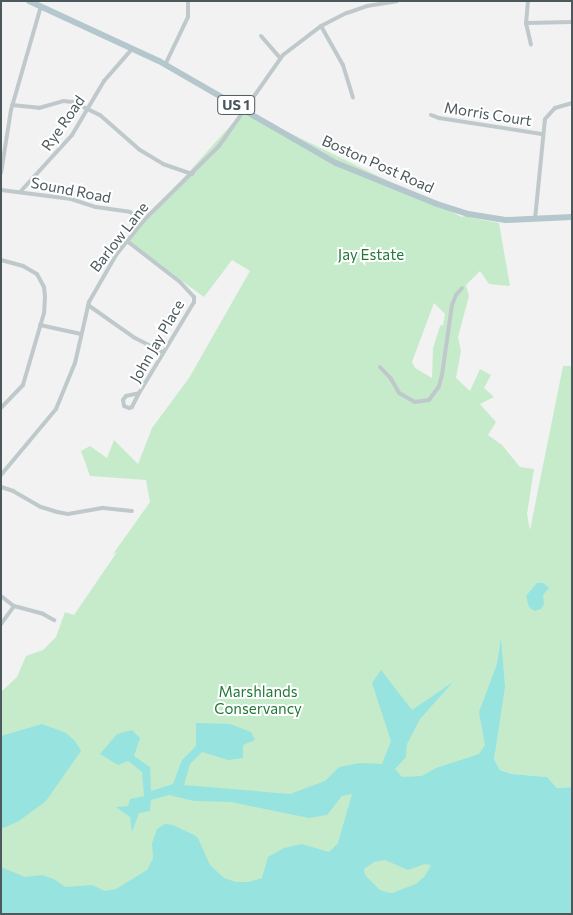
<!DOCTYPE html>
<style>
body{margin:0}
#map{position:relative;width:573px;height:915px;overflow:hidden;background:#f3f2f2;font-family:Commissioner,sans-serif}
div>[style]{position:absolute}
.green>*{inset:0;background:#c6ebcb}
.water>*{inset:0;background:#97e3e0}
.minor>*{height:4px;margin:-2px;padding:0 2px;transform-origin:2px;border-radius:2px;background:#bfc9cc}
.primary>*{height:6px;margin:-3px;padding:0 3px;transform-origin:3px;border-radius:3px;background:#b4c7cd}
span{translate:-50% -50%;white-space:nowrap;text-align:center;line-height:1.15;-webkit-text-stroke:4px #fff;paint-order:stroke}
.shield-label span{padding:1px 4px;background:#fff;border:1px solid;border-radius:4px;-webkit-text-stroke-width:0}
.shield-label{font-size:14px;color:#4b595d;font-weight:700}
.street-label{font-size:15px;color:#4b595d}
.park-label{font-size:15px;color:#227838}
.frame{position:absolute;inset:0;border:2px solid #4b595d;pointer-events:none}
</style>
<div id="map">
<div class="green">
<div style="clip-path:polygon(evenodd,247px 107px,245px 111px,255px 116px,462px 217px,468px 214px,467px 217px,499px 223px,510px 286px,489px 284px,480px 271px,466px 285px,469px 296px,458px 337px,461px 351px,456px 378px,470px 391px,480px 369px,491px 375px,484px 388px,494px 397px,480px 404px,496px 422px,488px 435px,502px 445px,520px 467px,534px 469px,527px 514px,530px 530px,563px 366px,572px 366px,572px 787px,557px 788px,546px 777px,512px 774px,500px 770px,494px 759px,495px 747px,476px 839px,406px 894px,1px 914px,1px 692px,17px 677px,26px 656px,43px 650px,56px 637px,65px 612px,74px 615px,117px 552px,113px 554px,150px 502px,146px 480px,90px 476px,81px 451px,90px 446px,107px 458px,114px 440px,138px 464px,152px 428px,189px 378px,250px 271px,232px 260px,204px 297px,127px 241px,247px 107px,434px 303px,445px 314px,443px 325px,440px 326px,433px 348px,432px 378px,415px 368px,412px 362px,434px 303px)"></div>
</div>
<div class="water">
<div style="clip-path:polygon(537px 583px,543px 583px,549px 588px,543px 595px,544px 604px,541px 609px,534px 611px,529px 607px,526px 596px)"></div>
<div style="clip-path:polygon(evenodd,501px 638px,505px 687px,494px 759px,500px 770px,512px 774px,547px 777px,557px 788px,572px 787px,572px 914px,1px 914px,1px 867px,25px 877px,42px 875px,54px 879px,65px 887px,92px 885px,105px 891px,116px 889px,147px 870px,153px 858px,152px 843px,157px 829px,165px 824px,173px 825px,194px 835px,198px 838px,210px 865px,224px 878px,236px 882px,249px 882px,262px 878px,268px 857px,284px 848px,302px 844px,329px 852px,338px 843px,352px 794px,342px 796px,327px 815px,309px 818px,231px 802px,194px 801px,169px 795px,151px 800px,150px 811px,139px 813px,132px 832px,130px 817px,116px 807px,128px 806px,130px 799px,144px 796px,142px 772px,128px 761px,118px 765px,100px 754px,117px 734px,132px 730px,140px 738px,134px 756px,150px 767px,151px 791px,173px 784px,182px 760px,196px 746px,196px 723px,230px 724px,251px 732px,255px 740px,243px 745px,243px 758px,228px 760px,202px 752px,190px 764px,184px 785px,290px 794px,325px 781px,339px 767px,360px 763px,382px 764px,391px 741px,372px 683px,381px 670px,412px 710px,453px 682px,420px 719px,407px 744px,406px 757px,395px 769px,402px 777px,422px 776px,436px 768px,479px 754px,485px 745px,479px 712px,497px 664px,501px 638px,385px 860px,408px 870px,425px 864px,431px 865px,425px 876px,416px 884px,392px 893px,386px 892px,380px 890px,365px 875px,364px 869px,374px 862px,385px 860px)"></div>
<div style="clip-path:polygon(42px 724px,66px 733px,75px 741px,81px 751px,46px 801px,19px 821px,1px 829px,1px 736px)"></div>
</div>
<div class="minor">
<div style="left:528px;top:1px;width:22px;rotate:95deg"></div>
<div style="left:526px;top:23px;width:22px;rotate:77deg"></div>
<div style="left:526px;top:23px;width:46px;rotate:-1.2deg"></div>
<div style="left:321px;top:26px;width:45px;rotate:60.6deg"></div>
<div style="left:343px;top:65px;width:34px;rotate:73deg"></div>
<div style="left:261px;top:36px;width:29px;rotate:49deg"></div>
<div style="left:165px;top:65px;width:53px;rotate:-64.4deg"></div>
<div style="left:188px;top:17px;width:16px;rotate:-90deg"></div>
<div style="left:12px;top:105px;width:27px;rotate:6deg"></div>
<div style="left:39px;top:108px;width:25px;rotate:-16deg"></div>
<div style="left:63px;top:101px;width:10px;rotate:6deg"></div>
<div style="left:73px;top:102px;width:30px;rotate:26deg"></div>
<div style="left:100px;top:115px;width:53px;rotate:41.2deg"></div>
<div style="left:140px;top:150px;width:27px;rotate:31deg"></div>
<div style="left:163px;top:164px;width:31px;rotate:19deg"></div>
<div style="left:431px;top:115px;width:9px;rotate:21deg"></div>
<div style="left:439px;top:118px;width:104px;rotate:8.8deg"></div>
<div style="left:1px;top:173px;width:64px;rotate:-81deg"></div>
<div style="left:11px;top:110px;width:108px;rotate:-73.9deg"></div>
<div style="left:1px;top:190px;width:71px;rotate:7.3deg"></div>
<div style="left:71px;top:199px;width:26px;rotate:18deg"></div>
<div style="left:96px;top:207px;width:34px;rotate:8deg"></div>
<div style="left:130px;top:212px;width:16px;rotate:30deg"></div>
<div style="left:21px;top:191px;width:76px;rotate:-47.7deg"></div>
<div style="left:72px;top:135px;width:63px;rotate:-59.3deg"></div>
<div style="left:104px;top:81px;width:43px;rotate:-48.8deg"></div>
<div style="left:535px;top:219px;width:100px;rotate:-84.3deg"></div>
<div style="left:545px;top:119px;width:15px;rotate:-48deg"></div>
<div style="left:555px;top:108px;width:18px;rotate:-16deg"></div>
<div style="left:127px;top:241px;width:67px;rotate:37.7deg"></div>
<div style="left:180px;top:282px;width:21px;rotate:47deg"></div>
<div style="left:194px;top:297px;width:5px;rotate:90deg"></div>
<div style="left:194px;top:302px;width:106px;rotate:121.1deg"></div>
<div style="left:1px;top:260px;width:23px;rotate:15deg"></div>
<div style="left:23px;top:266px;width:16px;rotate:30deg"></div>
<div style="left:37px;top:274px;width:15px;rotate:62deg"></div>
<div style="left:44px;top:287px;width:9px;rotate:84deg"></div>
<div style="left:45px;top:296px;width:17px;rotate:93deg"></div>
<div style="left:44px;top:313px;width:75px;rotate:106.3deg"></div>
<div style="left:23px;top:385px;width:32px;rotate:134deg"></div>
<div style="left:88px;top:305px;width:57px;rotate:35.1deg"></div>
<div style="left:135px;top:338px;width:31px;rotate:27deg"></div>
<div style="left:40px;top:325px;width:42px;rotate:12.4deg"></div>
<div style="left:380px;top:367px;width:16px;rotate:47deg"></div>
<div style="left:391px;top:379px;width:16px;rotate:60deg"></div>
<div style="left:399px;top:393px;width:18px;rotate:29deg"></div>
<div style="left:415px;top:402px;width:14px;rotate:-8deg"></div>
<div style="left:429px;top:400px;width:17px;rotate:-54deg"></div>
<div style="left:439px;top:386px;width:11px;rotate:-75deg"></div>
<div style="left:442px;top:375px;width:71px;rotate:-81.9deg"></div>
<div style="left:452px;top:305px;width:11px;rotate:-68deg"></div>
<div style="left:456px;top:295px;width:9px;rotate:-49deg"></div>
<div style="left:139px;top:393px;width:16px;rotate:117deg"></div>
<div style="left:132px;top:407px;width:3px;rotate:162deg"></div>
<div style="left:129px;top:408px;width:5px;rotate:-158deg"></div>
<div style="left:124px;top:406px;width:6px;rotate:-99deg"></div>
<div style="left:123px;top:400px;width:5px;rotate:-53deg"></div>
<div style="left:126px;top:396px;width:13px;rotate:-13deg"></div>
<div style="left:1px;top:475px;width:86px;rotate:-50.2deg"></div>
<div style="left:56px;top:409px;width:50px;rotate:-67.6deg"></div>
<div style="left:75px;top:363px;width:63px;rotate:-77.1deg"></div>
<div style="left:89px;top:302px;width:54px;rotate:-60.1deg"></div>
<div style="left:116px;top:255px;width:45px;rotate:-51.3deg"></div>
<div style="left:144px;top:220px;width:105px;rotate:-44.6deg"></div>
<div style="left:219px;top:146px;width:111px;rotate:-54.9deg"></div>
<div style="left:283px;top:55px;width:48px;rotate:-37.3deg"></div>
<div style="left:321px;top:26px;width:29px;rotate:-27deg"></div>
<div style="left:347px;top:13px;width:21px;rotate:-19deg"></div>
<div style="left:367px;top:6px;width:30px;rotate:-9deg"></div>
<div style="left:1px;top:487px;width:13px;rotate:18deg"></div>
<div style="left:13px;top:491px;width:32px;rotate:30deg"></div>
<div style="left:41px;top:507px;width:17px;rotate:17deg"></div>
<div style="left:57px;top:512px;width:11px;rotate:10deg"></div>
<div style="left:68px;top:514px;width:36px;rotate:-10deg"></div>
<div style="left:103px;top:508px;width:29px;rotate:6deg"></div>
<div style="left:1px;top:596px;width:16px;rotate:38deg"></div>
<div style="left:14px;top:606px;width:30px;rotate:15deg"></div>
<div style="left:43px;top:614px;width:13px;rotate:29deg"></div>
<div style="left:1px;top:624px;width:22px;rotate:-54deg"></div>
</div>
<div class="primary">
<div style="left:29px;top:1px;width:143px;rotate:24.8deg"></div>
<div style="left:159px;top:61px;width:204px;rotate:30deg"></div>
<div style="left:336px;top:163px;width:109px;rotate:22.1deg"></div>
<div style="left:437px;top:204px;width:33px;rotate:18deg"></div>
<div style="left:468px;top:214px;width:38px;rotate:9deg"></div>
<div style="left:506px;top:220px;width:66px;rotate:-2.6deg"></div>
</div>
<div class="shield-label">
<span style="left:236px;top:105px">US 1</span>
</div>
<div class="street-label">
<span style="left:488px;top:114px;rotate:9deg">Morris Court</span>
<span style="left:63px;top:123px;rotate:-55deg">Rye Road</span>
<span style="left:378px;top:164px;rotate:24deg">Boston Post Road</span>
<span style="left:71px;top:190px;rotate:11deg">Sound Road</span>
<span style="left:119px;top:237px;rotate:-52deg">Barlow Lane</span>
<span style="left:157px;top:341px;rotate:-60deg">John Jay Place</span>
</div>
<div class="park-label">
<span style="left:371px;top:255px">Jay Estate</span>
<span style="left:258px;top:700px">Marshlands<br>Conservancy</span>
</div>
<div class="frame"></div>
</div>
